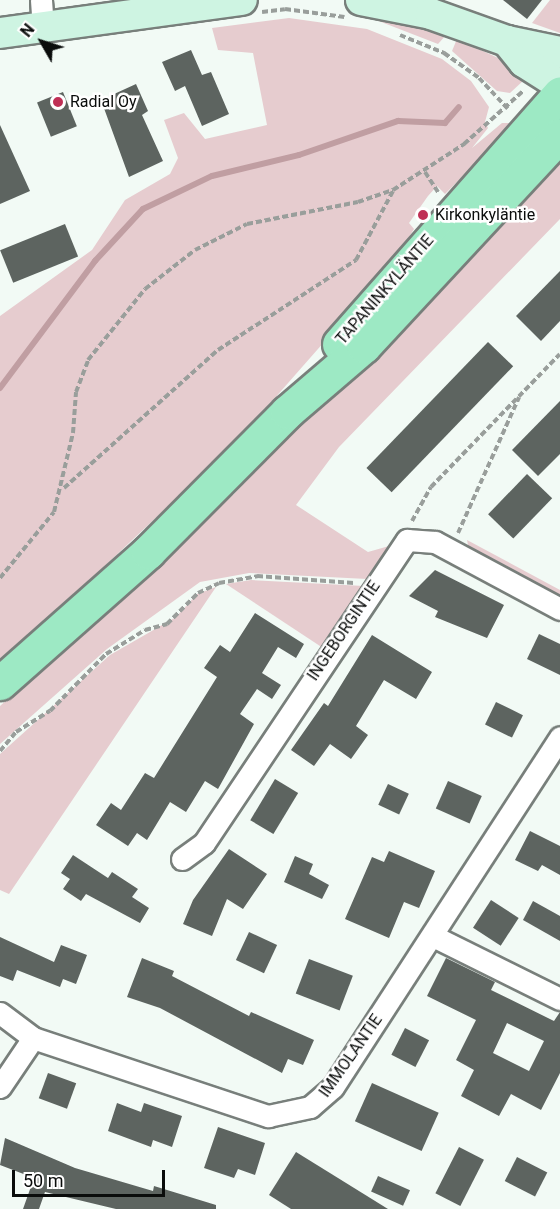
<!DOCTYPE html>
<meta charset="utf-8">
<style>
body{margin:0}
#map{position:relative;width:560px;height:1209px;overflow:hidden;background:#f2faf5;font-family:Roboto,sans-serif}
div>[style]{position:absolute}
.green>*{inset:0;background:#e6cccf}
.stream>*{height:6px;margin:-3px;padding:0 3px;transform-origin:3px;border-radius:3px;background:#c09ea2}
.building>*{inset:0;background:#5d6460;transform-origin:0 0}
.path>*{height:4px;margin-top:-2px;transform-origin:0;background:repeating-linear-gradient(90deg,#999e9b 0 6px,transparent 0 9px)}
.roads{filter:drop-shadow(2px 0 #787f7b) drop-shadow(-2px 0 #787f7b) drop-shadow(0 2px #787f7b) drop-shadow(0 -2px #787f7b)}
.street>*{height:21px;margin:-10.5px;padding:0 10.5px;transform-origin:10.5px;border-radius:10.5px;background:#fff}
.secondary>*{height:30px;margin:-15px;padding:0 15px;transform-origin:15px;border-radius:15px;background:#cef4e2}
.primary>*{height:33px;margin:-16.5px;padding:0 16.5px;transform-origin:16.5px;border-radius:16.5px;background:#9de9c4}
.dots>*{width:16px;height:16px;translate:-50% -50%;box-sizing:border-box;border:3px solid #fff;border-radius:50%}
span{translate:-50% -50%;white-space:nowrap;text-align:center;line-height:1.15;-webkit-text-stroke:5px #fff;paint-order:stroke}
.poi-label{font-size:16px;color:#0a0c0b}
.left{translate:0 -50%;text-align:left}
.street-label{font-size:16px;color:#0a0c0b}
.north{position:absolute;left:12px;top:12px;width:60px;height:60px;-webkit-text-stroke:4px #fff;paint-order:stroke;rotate:309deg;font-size:16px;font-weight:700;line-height:24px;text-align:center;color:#0a0c0b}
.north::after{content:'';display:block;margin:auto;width:21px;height:27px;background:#0a0c0b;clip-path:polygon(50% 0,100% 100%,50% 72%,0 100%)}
.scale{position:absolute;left:12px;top:1170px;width:153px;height:27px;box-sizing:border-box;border:3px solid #0a0c0b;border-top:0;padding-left:8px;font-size:18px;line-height:21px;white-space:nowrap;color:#0a0c0b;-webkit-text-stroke:4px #fff;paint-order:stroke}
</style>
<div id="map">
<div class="green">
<div style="clip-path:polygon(550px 0,560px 0,560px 33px,532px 23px)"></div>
<div style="clip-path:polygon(358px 13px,421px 26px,446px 35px,438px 44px)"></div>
<div style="clip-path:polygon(289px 18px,367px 29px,442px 59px,471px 81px,489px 107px,485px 122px,488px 128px,472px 148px,502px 123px,516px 123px,445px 194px,437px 186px,428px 196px,409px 223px,414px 229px,390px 267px,237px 441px,0 665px,0 316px,92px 250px,125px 200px,170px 174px,178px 158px,164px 120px,184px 113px,205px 139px,267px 125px,253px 53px,218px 50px,212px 28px)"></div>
<div style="clip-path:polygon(457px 39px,509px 63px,524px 80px,510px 93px,497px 91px,452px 51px)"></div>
<div style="clip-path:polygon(560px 145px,560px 219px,339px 447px,296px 505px,368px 552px,389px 546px,367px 579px,249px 573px,200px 582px,107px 649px,0 744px,0 706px,234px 494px,471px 247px)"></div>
<div style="clip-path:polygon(467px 540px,560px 590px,560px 602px,470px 554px)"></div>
<div style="clip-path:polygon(251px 580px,364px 586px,323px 648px,226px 584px)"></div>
<div style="clip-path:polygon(216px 587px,9px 894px,0 890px,0 754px,110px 655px,176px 617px,197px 594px)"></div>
</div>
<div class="stream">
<div style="left:0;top:388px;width:159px;rotate:-53.2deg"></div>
<div style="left:95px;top:261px;width:71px;rotate:-47.3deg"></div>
<div style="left:143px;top:209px;width:76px;rotate:-25.6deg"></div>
<div style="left:212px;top:176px;width:89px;rotate:-13.6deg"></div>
<div style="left:299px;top:155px;width:105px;rotate:-19deg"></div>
<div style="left:398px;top:121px;width:47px;rotate:2.4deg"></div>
<div style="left:445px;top:123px;width:21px;rotate:-49deg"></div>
</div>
<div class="building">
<div style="clip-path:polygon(503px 0,542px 0,527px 19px)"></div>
<div style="clip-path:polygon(191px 50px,202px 75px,211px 72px,229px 114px,202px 126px,185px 86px,175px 91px,162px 62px)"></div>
<div style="clip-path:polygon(136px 84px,148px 111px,142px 115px,163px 161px,129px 177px,101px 100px)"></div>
<div style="left:63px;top:92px;width:37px;height:28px;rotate:68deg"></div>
<div style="clip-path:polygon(0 125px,30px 191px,0 204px)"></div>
<div style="left:65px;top:224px;width:35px;height:70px;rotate:68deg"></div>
<div style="clip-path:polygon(560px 271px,560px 321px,541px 341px,516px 316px)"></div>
<div style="left:488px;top:342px;width:35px;height:175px;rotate:44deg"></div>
<div style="clip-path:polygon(560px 401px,560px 454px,538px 476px,512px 450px)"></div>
<div style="left:527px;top:474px;width:35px;height:56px;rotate:44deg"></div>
<div style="clip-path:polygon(435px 570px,504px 605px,487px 638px,435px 617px,438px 611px,409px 596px)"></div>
<div style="clip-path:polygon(255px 613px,304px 644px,296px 658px,278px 647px,262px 673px,281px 685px,272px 699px,257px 689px,240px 714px,254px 724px,218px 789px,205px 781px,186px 812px,170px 802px,147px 840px,137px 833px,128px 846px,96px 825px,111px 803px,121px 810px,145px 773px,154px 778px,217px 677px,204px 668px,220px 645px,230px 652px)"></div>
<div style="clip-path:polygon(539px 634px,560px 644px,560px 675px,527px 659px)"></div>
<div style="clip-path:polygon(372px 635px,432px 672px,416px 699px,384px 680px,356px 726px,368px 735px,351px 759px,330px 744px,314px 766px,291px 750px,324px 703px,328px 706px)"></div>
<div style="left:496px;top:702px;width:30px;height:25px;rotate:26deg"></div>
<div style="left:275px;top:779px;width:27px;height:48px;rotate:31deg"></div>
<div style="left:448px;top:781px;width:37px;height:30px;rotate:24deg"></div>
<div style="left:388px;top:784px;width:23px;height:23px;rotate:25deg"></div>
<div style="clip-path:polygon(530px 831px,560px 846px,560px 875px,542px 865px,538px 871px,515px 860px)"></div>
<div style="clip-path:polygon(229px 849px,267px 874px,243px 909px,227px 899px,212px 936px,183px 924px,193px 900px)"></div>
<div style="clip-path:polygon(389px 851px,435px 871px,419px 908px,404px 902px,389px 938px,345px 919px,372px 857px,384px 862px)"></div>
<div style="clip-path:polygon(73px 855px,108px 878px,112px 872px,138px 889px,132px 897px,149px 908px,140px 923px,86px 894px,81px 901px,63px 889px,70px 879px,61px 873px)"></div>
<div style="clip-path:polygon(295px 856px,313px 864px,309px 874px,329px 885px,322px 899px,284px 882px)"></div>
<div style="left:491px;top:900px;width:33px;height:33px;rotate:33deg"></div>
<div style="clip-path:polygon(533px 901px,560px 916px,560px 941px,523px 920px)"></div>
<div style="left:249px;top:932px;width:31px;height:31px;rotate:25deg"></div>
<div style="clip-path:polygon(0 937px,54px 962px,61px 945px,87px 955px,76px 984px,63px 979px,60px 987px,17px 970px,13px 981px,0 976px)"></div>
<div style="clip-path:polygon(142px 958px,174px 971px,172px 976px,249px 1016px,251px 1012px,314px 1040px,303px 1065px,288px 1059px,282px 1073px,160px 1008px,127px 997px)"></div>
<div style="clip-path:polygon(evenodd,446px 958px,495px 982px,491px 990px,554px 1021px,560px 1012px,560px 1073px,541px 1110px,511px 1094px,499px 1116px,461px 1096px,474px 1070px,456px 1060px,476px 1020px,427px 996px,446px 958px,507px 1023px,544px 1041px,529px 1071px,493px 1053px,507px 1023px)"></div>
<div style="left:309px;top:959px;width:47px;height:37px;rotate:21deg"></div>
<div style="left:405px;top:1028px;width:27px;height:30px;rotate:27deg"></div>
<div style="left:48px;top:1073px;width:30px;height:27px;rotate:20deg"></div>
<div style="left:372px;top:1083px;width:73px;height:42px;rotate:24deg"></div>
<div style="clip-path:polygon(117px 1103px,141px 1112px,144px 1103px,182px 1116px,172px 1147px,153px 1140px,151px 1147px,108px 1131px)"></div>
<div style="clip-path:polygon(218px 1127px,265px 1143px,255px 1175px,238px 1169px,234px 1178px,204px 1168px)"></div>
<div style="clip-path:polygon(5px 1138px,75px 1168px,153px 1191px,154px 1186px,216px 1205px,216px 1209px,116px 1209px,45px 1192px,39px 1209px,23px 1209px,34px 1178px,0 1165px)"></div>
<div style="left:459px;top:1147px;width:28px;height:52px;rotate:27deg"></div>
<div style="clip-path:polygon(296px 1152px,338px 1178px,388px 1209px,291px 1209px,269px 1195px)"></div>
<div style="left:517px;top:1157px;width:34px;height:27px;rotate:27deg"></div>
<div style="left:378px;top:1176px;width:35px;height:17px;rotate:24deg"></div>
</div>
<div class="path">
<div style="left:262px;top:12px;width:23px;rotate:-7deg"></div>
<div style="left:285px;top:9px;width:60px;rotate:7.7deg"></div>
<div style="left:400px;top:35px;width:48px;rotate:22.2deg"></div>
<div style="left:444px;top:53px;width:43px;rotate:35.5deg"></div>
<div style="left:479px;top:78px;width:42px;rotate:46.9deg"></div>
<div style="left:425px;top:172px;width:24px;rotate:57deg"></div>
<div style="left:64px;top:488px;width:207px;rotate:-41.9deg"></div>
<div style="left:218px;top:350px;width:165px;rotate:-33.1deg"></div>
<div style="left:356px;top:260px;width:78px;rotate:-61.8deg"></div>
<div style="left:412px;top:521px;width:39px;rotate:-61deg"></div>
<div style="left:431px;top:487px;width:185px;rotate:-45.9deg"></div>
<div style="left:458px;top:533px;width:149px;rotate:-65.8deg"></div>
<div style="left:0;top:578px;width:85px;rotate:-50.7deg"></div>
<div style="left:54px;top:512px;width:81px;rotate:-76.5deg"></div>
<div style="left:73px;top:433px;width:41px;rotate:-85.8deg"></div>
<div style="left:76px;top:392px;width:34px;rotate:-69deg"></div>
<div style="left:88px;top:360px;width:91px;rotate:-51.2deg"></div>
<div style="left:145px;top:289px;width:63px;rotate:-38deg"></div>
<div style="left:195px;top:250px;width:58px;rotate:-26.6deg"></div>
<div style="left:247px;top:224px;width:113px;rotate:-11.2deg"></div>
<div style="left:358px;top:202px;width:37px;rotate:-19deg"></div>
<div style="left:393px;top:190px;width:85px;rotate:-32.9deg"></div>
<div style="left:464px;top:144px;width:79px;rotate:-41.9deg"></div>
<div style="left:0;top:751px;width:25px;rotate:-50deg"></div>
<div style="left:16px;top:732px;width:40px;rotate:-32deg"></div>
<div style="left:50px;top:711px;width:80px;rotate:-45.5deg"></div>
<div style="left:106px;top:654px;width:46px;rotate:-31.6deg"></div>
<div style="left:145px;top:630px;width:23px;rotate:-15deg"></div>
<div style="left:167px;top:624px;width:44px;rotate:-45deg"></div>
<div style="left:198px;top:593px;width:23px;rotate:-25deg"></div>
<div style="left:219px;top:583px;width:39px;rotate:-10deg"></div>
<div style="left:257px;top:576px;width:97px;rotate:4.1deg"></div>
</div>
<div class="roads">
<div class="street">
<div style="left:41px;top:0;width:27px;rotate:86deg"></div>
<div style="left:182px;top:859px;width:27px;rotate:-36deg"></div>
<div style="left:204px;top:843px;width:365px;rotate:-56.2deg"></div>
<div style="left:407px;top:540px;width:28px;rotate:4deg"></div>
<div style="left:435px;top:542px;width:142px;rotate:28.2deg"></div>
<div style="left:433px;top:936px;width:142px;rotate:26.4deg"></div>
<div style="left:0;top:1013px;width:41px;rotate:37.1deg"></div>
<div style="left:0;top:1087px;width:59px;rotate:-56deg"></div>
<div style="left:33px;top:1038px;width:248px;rotate:18.4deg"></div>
<div style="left:268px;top:1116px;width:43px;rotate:-12.1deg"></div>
<div style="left:310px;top:1107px;width:30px;rotate:-41deg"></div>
<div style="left:333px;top:1087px;width:417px;rotate:-57deg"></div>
</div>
<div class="secondary">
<div style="left:361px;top:0;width:71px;rotate:11.3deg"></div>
<div style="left:431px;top:14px;width:81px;rotate:19.6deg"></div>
<div style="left:507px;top:41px;width:54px;rotate:11.7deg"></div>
<div style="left:0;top:33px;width:244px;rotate:-7.8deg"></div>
<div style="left:507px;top:41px;width:27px;rotate:51deg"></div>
<div style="left:524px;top:62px;width:43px;rotate:32.6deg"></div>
</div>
<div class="primary">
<div style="left:339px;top:344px;width:334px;rotate:-48.6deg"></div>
<div style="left:0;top:683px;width:198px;rotate:-41.5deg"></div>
<div style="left:148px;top:552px;width:197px;rotate:-45.2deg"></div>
<div style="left:287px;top:412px;width:101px;rotate:-40.6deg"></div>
<div style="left:364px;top:346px;width:288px;rotate:-47.1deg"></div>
</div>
</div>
<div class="dots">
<div style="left:58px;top:102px;background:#bf2f55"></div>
<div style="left:423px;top:215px;background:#bf2f55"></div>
</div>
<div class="poi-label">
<span class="left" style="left:70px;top:102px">Radial Oy</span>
<span class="left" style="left:435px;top:215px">Kirkonkyläntie</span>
</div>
<div class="street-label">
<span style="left:385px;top:290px;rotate:-49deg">TAPANINKYLÄNTIE</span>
<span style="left:344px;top:631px;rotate:-56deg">INGEBORGINTIE</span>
<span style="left:351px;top:1056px;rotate:-55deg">IMMOLANTIE</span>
</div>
<div class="north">N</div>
<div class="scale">50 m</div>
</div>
